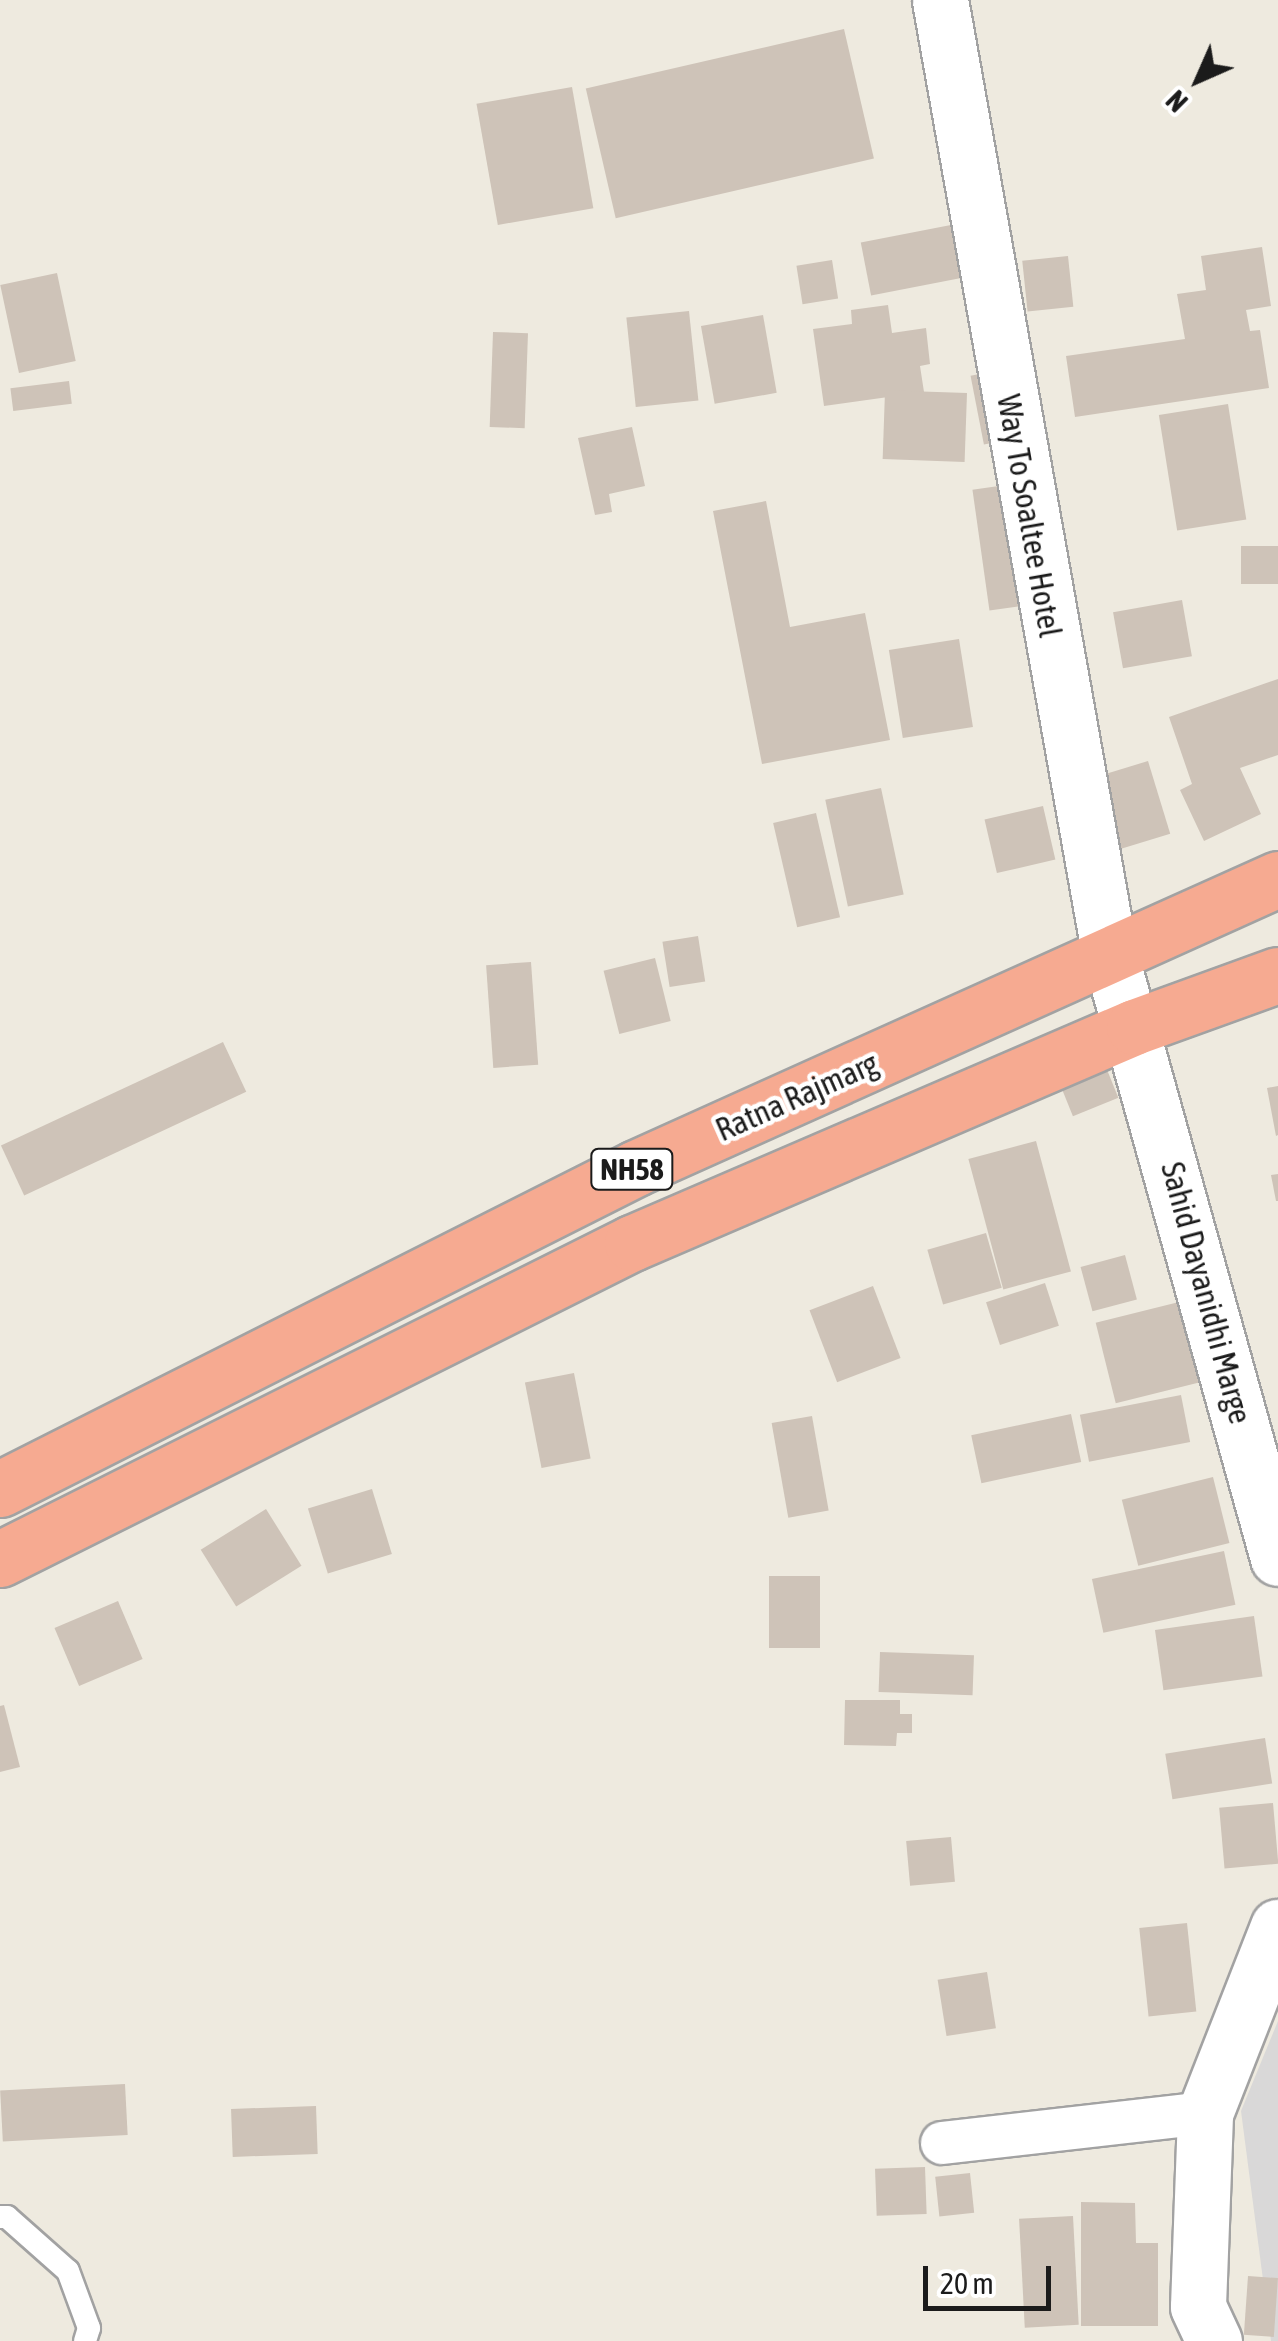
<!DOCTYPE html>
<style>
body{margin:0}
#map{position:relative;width:1278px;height:2341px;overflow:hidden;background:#eeeadf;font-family:"Asap Condensed",sans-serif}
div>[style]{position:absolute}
.residential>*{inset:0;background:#d9d8d8}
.building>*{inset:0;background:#cec3b8;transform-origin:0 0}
.roads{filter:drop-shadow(2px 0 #a2a2a2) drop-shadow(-2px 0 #a2a2a2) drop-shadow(0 2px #a2a2a2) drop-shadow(0 -2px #a2a2a2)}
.service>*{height:22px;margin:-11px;padding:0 11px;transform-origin:11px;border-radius:11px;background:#fff}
.minor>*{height:42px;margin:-21px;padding:0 21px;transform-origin:21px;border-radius:21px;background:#fff}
.tertiary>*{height:55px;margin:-27.5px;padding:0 27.5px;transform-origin:27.5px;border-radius:27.5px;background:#fff}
.trunk>*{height:55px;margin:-27.5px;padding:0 27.5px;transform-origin:27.5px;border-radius:27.5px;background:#f6aa91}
span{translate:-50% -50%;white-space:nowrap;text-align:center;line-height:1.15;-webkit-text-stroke:9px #fff;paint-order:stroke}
.shield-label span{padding:2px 8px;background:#fff;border:2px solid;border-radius:8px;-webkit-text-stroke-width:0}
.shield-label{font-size:30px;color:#1b1b1b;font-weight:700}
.street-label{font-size:32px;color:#1b1b1b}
.north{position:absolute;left:1148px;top:30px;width:100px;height:100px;-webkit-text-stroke:8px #fff;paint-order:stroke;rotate:225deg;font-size:28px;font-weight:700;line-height:40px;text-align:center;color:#1b1b1b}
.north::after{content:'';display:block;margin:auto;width:35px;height:45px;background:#1b1b1b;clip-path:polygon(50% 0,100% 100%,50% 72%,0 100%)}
.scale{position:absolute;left:923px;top:2266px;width:128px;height:45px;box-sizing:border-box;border:5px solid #1b1b1b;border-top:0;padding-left:12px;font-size:30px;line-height:35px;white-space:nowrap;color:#1b1b1b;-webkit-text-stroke:8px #fff;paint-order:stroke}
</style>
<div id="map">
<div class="residential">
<div style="clip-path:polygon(1278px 2021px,1278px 2341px,1271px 2341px,1241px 2111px)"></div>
</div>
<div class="building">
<div style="left:844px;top:29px;width:133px;height:265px;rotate:77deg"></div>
<div style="left:572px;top:87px;width:123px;height:97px;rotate:80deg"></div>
<div style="left:956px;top:224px;width:54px;height:97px;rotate:79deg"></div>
<div style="clip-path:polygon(1262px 247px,1271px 306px,1246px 310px,1250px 331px,1260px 330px,1269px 388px,1075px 417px,1066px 356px,1185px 339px,1177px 294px,1206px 290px,1201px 256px)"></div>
<div style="left:1068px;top:256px;width:51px;height:46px;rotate:84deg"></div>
<div style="left:832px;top:260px;width:39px;height:36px;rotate:81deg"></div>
<div style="left:57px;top:273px;width:90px;height:58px;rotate:78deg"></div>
<div style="clip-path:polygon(888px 305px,892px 333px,926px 328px,930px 364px,920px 366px,924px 392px,824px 406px,813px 329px,852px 324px,851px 310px)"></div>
<div style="left:689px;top:311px;width:90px;height:63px;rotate:84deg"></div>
<div style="left:763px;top:315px;width:79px;height:63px;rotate:80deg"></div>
<div style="left:493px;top:332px;width:35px;height:95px;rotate:2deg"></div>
<div style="left:1000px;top:370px;width:70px;height:30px;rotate:79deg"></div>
<div style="left:69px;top:381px;width:23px;height:59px;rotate:83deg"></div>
<div style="left:967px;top:393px;width:69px;height:82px;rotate:92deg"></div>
<div style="left:1228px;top:404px;width:117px;height:70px;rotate:81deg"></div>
<div style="clip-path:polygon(632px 427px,645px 486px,609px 494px,612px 512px,595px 515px,578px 438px)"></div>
<div style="left:1020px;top:483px;width:122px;height:48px;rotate:82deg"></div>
<div style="clip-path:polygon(766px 501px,790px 627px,865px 613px,890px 740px,762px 764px,713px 511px)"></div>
<div style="left:1278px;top:546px;width:38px;height:37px;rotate:90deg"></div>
<div style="left:1182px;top:600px;width:57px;height:70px;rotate:80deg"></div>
<div style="left:959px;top:639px;width:89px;height:71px;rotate:81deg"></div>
<div style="clip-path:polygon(1278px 679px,1278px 755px,1240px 768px,1261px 814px,1204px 841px,1180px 790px,1192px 784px,1169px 717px)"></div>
<div style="left:1148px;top:761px;width:76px;height:59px;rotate:73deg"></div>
<div style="left:881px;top:788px;width:109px;height:57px;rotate:78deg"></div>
<div style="left:1043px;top:806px;width:55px;height:60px;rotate:77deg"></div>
<div style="left:816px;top:813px;width:107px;height:44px;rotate:77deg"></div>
<div style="left:698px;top:936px;width:46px;height:36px;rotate:81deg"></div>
<div style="left:655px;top:958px;width:65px;height:53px;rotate:76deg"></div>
<div style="left:531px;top:962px;width:103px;height:45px;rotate:86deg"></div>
<div style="left:223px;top:1042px;width:55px;height:245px;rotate:65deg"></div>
<div style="left:1097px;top:1045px;width:57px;height:49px;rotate:68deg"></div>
<div style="clip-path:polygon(1278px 1086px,1278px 1135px,1276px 1136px,1267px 1088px)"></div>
<div style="left:1036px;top:1141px;width:135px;height:70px;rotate:75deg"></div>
<div style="clip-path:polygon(1278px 1174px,1278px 1201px,1276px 1201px,1271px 1175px)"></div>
<div style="left:986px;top:1233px;width:57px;height:61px;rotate:74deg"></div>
<div style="left:1125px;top:1255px;width:46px;height:46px;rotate:75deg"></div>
<div style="left:1045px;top:1283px;width:45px;height:62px;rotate:72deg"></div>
<div style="left:873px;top:1286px;width:77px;height:68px;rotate:69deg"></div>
<div style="left:1183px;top:1301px;width:83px;height:90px;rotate:76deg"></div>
<div style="left:574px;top:1373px;width:87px;height:50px;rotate:79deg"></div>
<div style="left:1181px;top:1395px;width:48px;height:103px;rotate:79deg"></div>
<div style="left:1071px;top:1414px;width:49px;height:102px;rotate:78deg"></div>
<div style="left:812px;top:1416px;width:96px;height:41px;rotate:80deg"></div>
<div style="left:1213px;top:1477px;width:68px;height:94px;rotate:76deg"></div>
<div style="left:372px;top:1489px;width:68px;height:67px;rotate:73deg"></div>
<div style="left:266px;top:1509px;width:67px;height:77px;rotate:58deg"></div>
<div style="left:1224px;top:1551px;width:55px;height:135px;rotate:78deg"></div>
<div style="left:769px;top:1576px;width:51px;height:72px"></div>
<div style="left:118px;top:1601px;width:63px;height:69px;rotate:67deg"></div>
<div style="left:1254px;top:1616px;width:61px;height:100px;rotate:82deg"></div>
<div style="left:880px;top:1652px;width:94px;height:40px;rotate:2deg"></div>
<div style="clip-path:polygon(845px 1700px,900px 1700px,900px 1714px,912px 1714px,912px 1733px,897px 1733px,896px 1746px,844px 1745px)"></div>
<div style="clip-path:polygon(4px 1705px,20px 1767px,0 1772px,0 1706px)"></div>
<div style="left:1265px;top:1738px;width:46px;height:101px;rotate:81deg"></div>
<div style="left:1273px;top:1803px;width:61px;height:54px;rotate:85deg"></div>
<div style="left:951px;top:1837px;width:45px;height:45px;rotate:85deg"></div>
<div style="left:1187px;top:1923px;width:89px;height:48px;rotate:84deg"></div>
<div style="left:987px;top:1972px;width:57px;height:50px;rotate:81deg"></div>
<div style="left:125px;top:2084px;width:51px;height:125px;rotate:87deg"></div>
<div style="left:316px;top:2106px;width:48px;height:85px;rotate:88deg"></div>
<div style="left:925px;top:2167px;width:47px;height:50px;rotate:88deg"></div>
<div style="left:970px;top:2173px;width:40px;height:35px;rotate:84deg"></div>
<div style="clip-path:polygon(1081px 2202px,1135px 2203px,1136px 2243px,1158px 2243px,1158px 2326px,1081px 2326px)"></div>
<div style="left:1073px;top:2216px;width:109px;height:54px;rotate:87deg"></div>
<div style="left:1248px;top:2276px;width:30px;height:59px;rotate:4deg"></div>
</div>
<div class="roads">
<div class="service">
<div style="left:0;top:2217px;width:7px"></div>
<div style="left:7px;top:2217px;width:81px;rotate:41.5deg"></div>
<div style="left:68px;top:2271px;width:61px;rotate:69.8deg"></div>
<div style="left:89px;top:2328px;width:14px;rotate:107deg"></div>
</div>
<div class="minor">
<div style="left:942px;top:2143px;width:265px;rotate:-6.5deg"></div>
</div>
<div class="tertiary">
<div style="left:940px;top:0;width:966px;rotate:79.92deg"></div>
<div style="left:1109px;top:951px;width:630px;rotate:74.44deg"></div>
<div style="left:1214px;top:2341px;width:38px;rotate:-115deg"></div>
<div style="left:1198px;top:2306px;width:193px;rotate:-87.9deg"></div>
<div style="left:1205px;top:2113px;width:200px;rotate:-68.6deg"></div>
</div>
<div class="trunk">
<div style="left:0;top:1489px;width:712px;rotate:-26.78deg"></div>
<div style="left:636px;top:1168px;width:704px;rotate:-24.24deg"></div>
<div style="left:0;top:1559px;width:707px;rotate:-26.57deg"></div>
<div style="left:632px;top:1243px;width:546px;rotate:-23.28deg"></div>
<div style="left:1134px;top:1027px;width:153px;rotate:-19.9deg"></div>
</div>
</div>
<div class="shield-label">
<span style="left:632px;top:1169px">NH58</span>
</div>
<div class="street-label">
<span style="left:1029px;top:516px;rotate:80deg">Way To Soaltee Hotel</span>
<span style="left:797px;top:1097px;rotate:-24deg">Ratna Rajmarg</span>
<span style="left:1206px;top:1293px;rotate:75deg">Sahid Dayanidhi Marge</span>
</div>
<div class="north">N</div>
<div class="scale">20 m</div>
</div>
